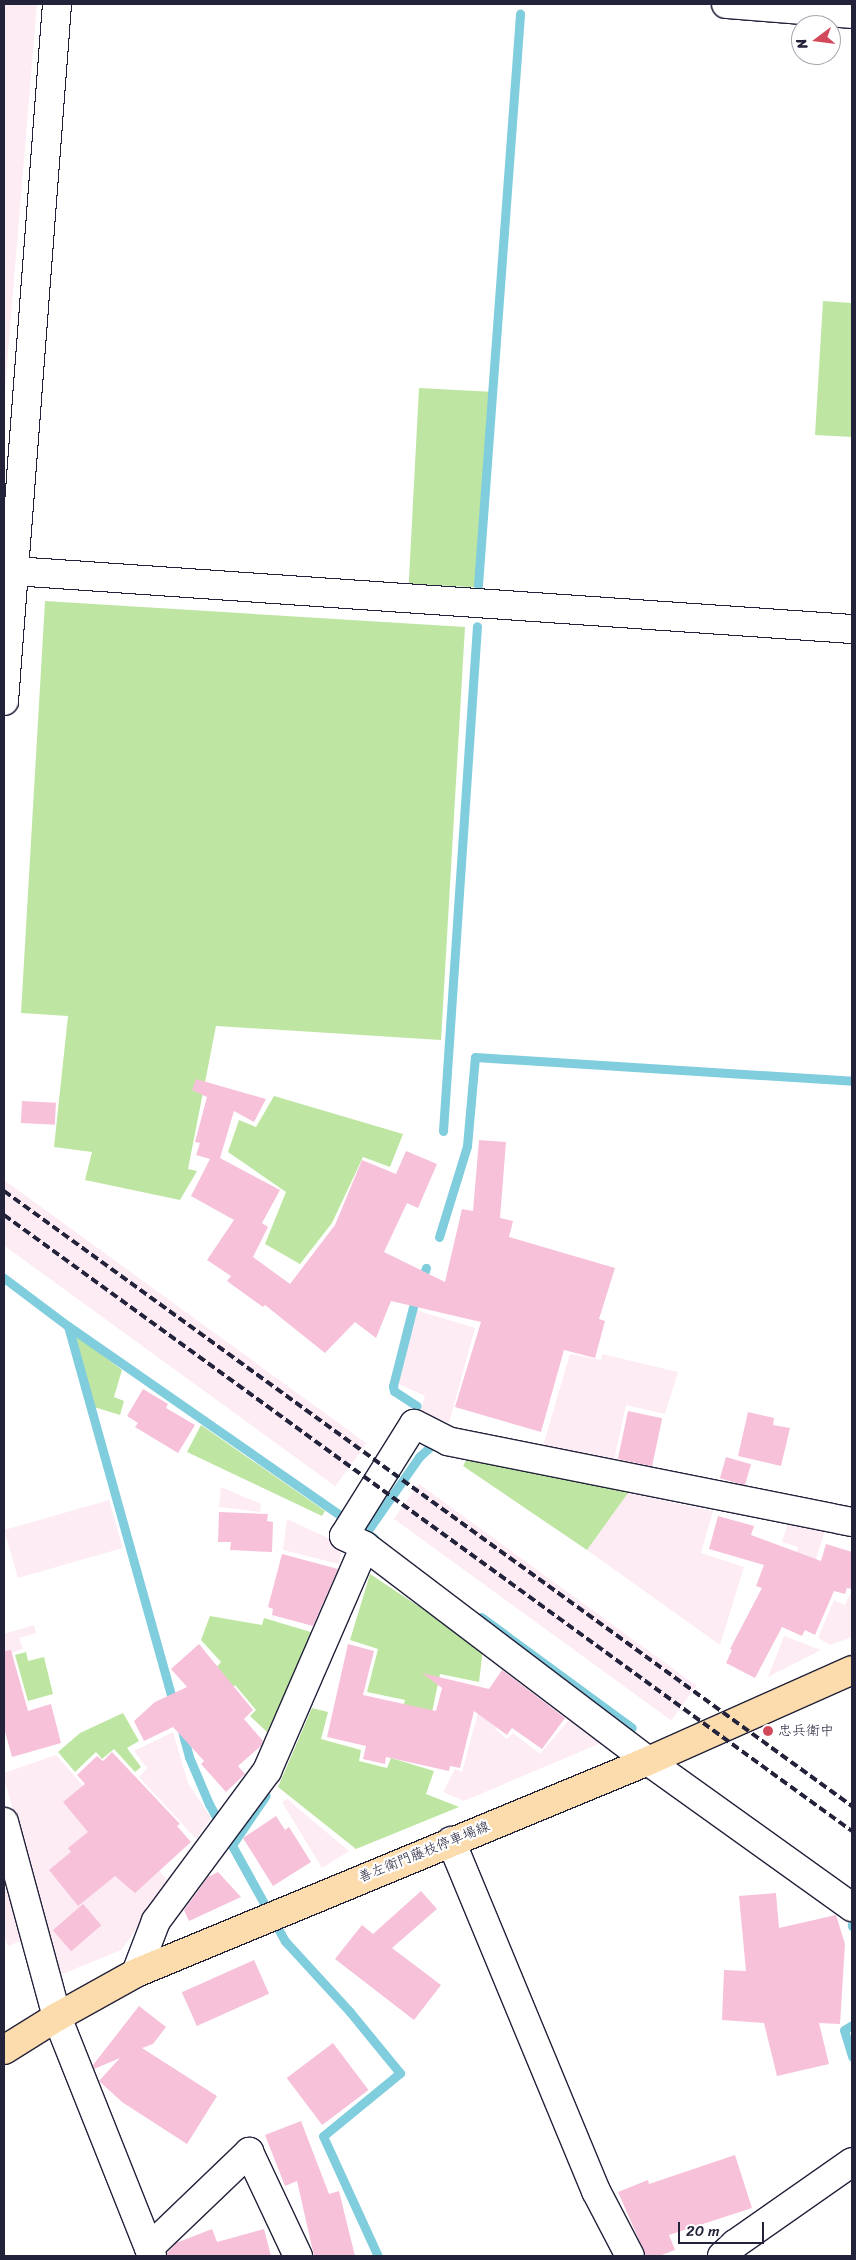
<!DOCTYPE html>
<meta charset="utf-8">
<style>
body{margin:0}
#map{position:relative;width:856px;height:2260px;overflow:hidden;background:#fff;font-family:Sriracha,"Klee One",sans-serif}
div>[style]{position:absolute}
.built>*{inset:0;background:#fdecf4;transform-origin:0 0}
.green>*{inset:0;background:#bee6a2;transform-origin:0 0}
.stream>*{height:9px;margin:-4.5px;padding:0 4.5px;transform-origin:4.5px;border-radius:4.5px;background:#7fcddd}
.building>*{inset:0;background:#f7c1d9;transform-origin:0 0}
.roads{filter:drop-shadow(1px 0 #22223b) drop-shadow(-1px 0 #22223b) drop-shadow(0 1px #22223b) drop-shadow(0 -1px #22223b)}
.minor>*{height:28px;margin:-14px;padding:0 14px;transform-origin:14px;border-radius:14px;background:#fff}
.major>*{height:28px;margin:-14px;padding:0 14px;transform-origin:14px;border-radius:14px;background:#fcdcac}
.rail>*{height:4px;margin-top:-2px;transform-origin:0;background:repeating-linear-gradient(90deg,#22223b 0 8px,transparent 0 12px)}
.dots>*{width:14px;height:14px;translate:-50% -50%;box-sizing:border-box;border:2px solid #fff;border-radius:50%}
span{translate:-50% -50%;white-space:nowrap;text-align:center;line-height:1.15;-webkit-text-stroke:4.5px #fff;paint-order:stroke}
.poi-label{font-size:14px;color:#22223b}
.left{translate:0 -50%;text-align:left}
.street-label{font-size:14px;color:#22223b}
.frame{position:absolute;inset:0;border:5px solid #22223b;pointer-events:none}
.north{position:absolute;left:791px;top:15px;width:50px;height:50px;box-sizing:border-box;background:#fff;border:1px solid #a7a7b1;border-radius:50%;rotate:255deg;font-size:14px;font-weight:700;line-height:20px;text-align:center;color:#22223b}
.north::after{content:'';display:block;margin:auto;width:18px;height:22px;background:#d1495b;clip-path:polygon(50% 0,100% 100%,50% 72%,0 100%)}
.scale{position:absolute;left:678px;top:2222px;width:86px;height:22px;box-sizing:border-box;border:2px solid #22223b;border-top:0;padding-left:6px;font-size:15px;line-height:18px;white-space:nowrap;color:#22223b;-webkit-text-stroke:4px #fff;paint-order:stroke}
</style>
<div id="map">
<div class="built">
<div style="clip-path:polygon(4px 4px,37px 4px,4px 400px)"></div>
<div style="left:4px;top:1180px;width:448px;height:53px;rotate:36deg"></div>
<div style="clip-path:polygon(416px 1310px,475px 1328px,449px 1423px,420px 1412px,425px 1396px,399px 1384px)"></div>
<div style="clip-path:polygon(570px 1354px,601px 1360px,602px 1354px,678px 1372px,665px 1414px,626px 1405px,613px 1465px,542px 1449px)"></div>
<div style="left:419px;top:1484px;width:343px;height:43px;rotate:36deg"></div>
<div style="clip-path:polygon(221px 1487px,261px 1504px,260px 1512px,219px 1507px)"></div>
<div style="clip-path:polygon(628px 1493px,713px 1511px,701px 1553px,744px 1567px,720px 1645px,587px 1550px)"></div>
<div style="left:109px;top:1500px;width:50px;height:109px;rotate:74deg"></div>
<div style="clip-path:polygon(287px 1519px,343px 1545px,339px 1564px,283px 1550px)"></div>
<div style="clip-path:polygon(789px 1520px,825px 1531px,808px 1583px,793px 1563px,798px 1547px,782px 1542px)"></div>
<div style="clip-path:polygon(850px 1594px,852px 1595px,852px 1637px,830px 1645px,818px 1638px,834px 1600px,845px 1605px)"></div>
<div style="clip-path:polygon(34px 1625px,36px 1633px,19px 1638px,23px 1649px,4px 1655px,4px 1634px)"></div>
<div style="clip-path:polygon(784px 1636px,821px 1650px,768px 1677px)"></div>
<div style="clip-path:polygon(479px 1709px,498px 1725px,495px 1729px,507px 1739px,513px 1733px,540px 1754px,569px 1720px,603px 1742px,464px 1801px,443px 1792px,455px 1769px,462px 1772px)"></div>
<div style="clip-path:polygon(173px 1732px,188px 1783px,211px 1818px,196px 1839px,139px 1777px,147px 1768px,134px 1751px)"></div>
<div style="clip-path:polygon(56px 1755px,171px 1884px,121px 1950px,60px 1975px,4px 1778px,4px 1773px)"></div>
<div style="clip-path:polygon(287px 1799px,349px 1851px,322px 1868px,282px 1802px)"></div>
<div style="clip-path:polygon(4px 1881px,21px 1941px,8px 1946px,4px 1936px)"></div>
</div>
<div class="green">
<div style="clip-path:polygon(823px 301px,852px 303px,852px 437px,815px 435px)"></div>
<div style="left:419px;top:388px;width:71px;height:196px;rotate:3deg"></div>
<div style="clip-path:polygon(45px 601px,465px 627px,441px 1040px,216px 1026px,188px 1169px,197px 1171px,180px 1200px,85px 1180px,92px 1152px,54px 1147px,68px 1016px,21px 1013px)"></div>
<div style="clip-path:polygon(274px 1096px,403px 1134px,390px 1167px,363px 1157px,332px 1223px,300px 1264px,265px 1244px,286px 1192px,228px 1152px,239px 1120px,256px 1127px)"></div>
<div style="clip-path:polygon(75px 1334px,122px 1370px,114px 1397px,124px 1401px,120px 1415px,94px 1407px)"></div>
<div style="clip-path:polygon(201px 1425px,325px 1511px,322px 1516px,187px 1452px)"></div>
<div style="clip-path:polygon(470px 1453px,628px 1493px,587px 1550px,463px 1466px)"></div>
<div style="clip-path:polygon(370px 1574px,483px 1649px,479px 1682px,440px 1674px,431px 1717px,402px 1711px,405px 1700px,367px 1692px,378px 1649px,350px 1640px)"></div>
<div style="clip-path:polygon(210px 1616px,262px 1625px,264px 1618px,314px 1633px,267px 1732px,250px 1716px,256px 1710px,235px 1685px,232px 1688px,216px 1668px,221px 1662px,201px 1640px)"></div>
<div style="clip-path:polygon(26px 1652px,28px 1661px,44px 1657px,53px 1694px,28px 1701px,15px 1655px)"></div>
<div style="clip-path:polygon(312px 1708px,328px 1712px,321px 1739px,361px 1750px,359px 1761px,387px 1768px,391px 1758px,434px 1771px,426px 1794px,459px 1807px,356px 1849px,278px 1787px)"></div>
<div style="clip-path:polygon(123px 1713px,139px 1741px,127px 1748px,141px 1767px,135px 1772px,114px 1749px,102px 1759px,96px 1752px,75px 1772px,58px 1752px,80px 1733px)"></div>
</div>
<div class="stream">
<div style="left:478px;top:585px;width:573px;rotate:-85.79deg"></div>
<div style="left:443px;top:1131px;width:506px;rotate:-86.15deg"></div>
<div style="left:439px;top:1237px;width:95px;rotate:-72.9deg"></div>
<div style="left:467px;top:1146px;width:89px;rotate:-84.9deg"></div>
<div style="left:475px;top:1057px;width:378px;rotate:3.6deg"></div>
<div style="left:4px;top:1278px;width:80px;rotate:36.9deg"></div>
<div style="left:68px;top:1326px;width:394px;rotate:74.4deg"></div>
<div style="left:421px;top:1283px;width:16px;rotate:-72deg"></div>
<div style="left:416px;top:1295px;width:94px;rotate:104.2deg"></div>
<div style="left:393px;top:1386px;width:5px;rotate:79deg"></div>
<div style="left:394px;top:1391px;width:27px;rotate:33deg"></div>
<div style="left:68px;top:1326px;width:342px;rotate:34.8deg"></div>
<div style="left:374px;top:1538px;width:9px;rotate:-148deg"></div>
<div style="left:366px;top:1533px;width:93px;rotate:-55.1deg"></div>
<div style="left:419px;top:1457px;width:21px;rotate:-43deg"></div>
<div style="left:481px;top:1617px;width:187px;rotate:36.3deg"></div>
<div style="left:181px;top:1727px;width:31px;rotate:75deg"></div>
<div style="left:189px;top:1757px;width:51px;rotate:66.9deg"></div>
<div style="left:209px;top:1804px;width:157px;rotate:61deg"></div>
<div style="left:285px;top:1941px;width:96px;rotate:47.5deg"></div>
<div style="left:350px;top:2012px;width:79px;rotate:50.7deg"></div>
<div style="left:400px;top:2073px;width:99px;rotate:140.7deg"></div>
<div style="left:323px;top:2136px;width:132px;rotate:65.4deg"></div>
<div style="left:232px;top:1845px;width:60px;rotate:-55.8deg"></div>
<div style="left:852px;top:1924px;width:2px;rotate:90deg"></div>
<div style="left:852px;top:2025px;width:9px;rotate:148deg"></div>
<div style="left:844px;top:2030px;width:28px;rotate:73deg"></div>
</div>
<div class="building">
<div style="clip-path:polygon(196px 1079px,266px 1099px,254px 1122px,234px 1111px,220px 1158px,280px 1190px,262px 1223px,268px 1227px,253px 1257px,290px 1284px,335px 1225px,362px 1160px,396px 1174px,406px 1151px,437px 1164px,418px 1208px,407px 1203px,384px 1252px,445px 1282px,462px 1209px,473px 1211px,479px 1140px,506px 1142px,500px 1218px,513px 1221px,509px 1237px,615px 1268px,599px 1319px,605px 1321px,595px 1358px,564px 1350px,541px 1432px,455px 1407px,481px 1322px,391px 1301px,376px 1338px,355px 1322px,325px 1353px,265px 1305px,263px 1307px,227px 1281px,231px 1276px,207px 1260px,234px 1220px,191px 1196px,210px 1159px,196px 1155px,200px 1143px,195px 1142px,207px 1097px,192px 1090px)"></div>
<div style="left:22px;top:1101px;width:34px;height:22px;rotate:3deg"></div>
<div style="clip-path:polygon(143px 1389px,168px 1404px,166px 1408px,195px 1425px,178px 1453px,135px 1427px,138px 1423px,127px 1416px)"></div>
<div style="left:628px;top:1411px;width:35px;height:49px;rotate:12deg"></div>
<div style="clip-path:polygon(748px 1412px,774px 1418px,773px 1425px,790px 1428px,781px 1466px,738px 1456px)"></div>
<div style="left:726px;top:1457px;width:26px;height:22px;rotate:16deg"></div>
<div style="clip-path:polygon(219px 1512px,268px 1514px,267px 1521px,273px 1522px,272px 1552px,230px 1550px,231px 1542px,218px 1542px)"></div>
<div style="clip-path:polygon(718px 1516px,754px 1526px,751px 1535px,821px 1561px,826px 1544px,852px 1552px,852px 1589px,847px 1588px,845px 1594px,834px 1591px,815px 1635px,805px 1630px,802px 1636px,782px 1627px,755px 1678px,726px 1663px,732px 1650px,730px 1649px,762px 1588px,756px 1586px,764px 1565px,709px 1549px)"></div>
<div style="clip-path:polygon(282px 1554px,338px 1569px,313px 1626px,272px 1615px,273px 1609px,268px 1607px)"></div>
<div style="clip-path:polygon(199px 1644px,253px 1710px,244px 1719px,263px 1741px,261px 1746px,238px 1766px,245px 1774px,226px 1792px,201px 1764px,204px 1761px,173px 1727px,144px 1741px,134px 1721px,155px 1702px,187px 1687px,171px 1669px)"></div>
<div style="clip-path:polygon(348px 1644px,374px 1651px,363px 1695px,436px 1711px,442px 1688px,422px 1673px,489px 1689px,502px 1670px,565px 1718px,542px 1749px,512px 1728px,507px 1735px,474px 1711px,460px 1768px,450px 1766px,449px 1771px,386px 1757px,385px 1764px,363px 1759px,366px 1746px,327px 1737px)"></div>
<div style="clip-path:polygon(11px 1650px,28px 1711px,51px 1704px,61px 1743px,12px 1757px,4px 1728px,4px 1651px)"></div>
<div style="clip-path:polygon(112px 1752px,180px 1824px,177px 1826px,191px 1842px,135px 1893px,115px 1876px,78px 1906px,49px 1870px,71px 1852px,68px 1848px,88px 1832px,63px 1802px,85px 1784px,77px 1775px,97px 1756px,103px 1761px)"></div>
<div style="clip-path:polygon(276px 1816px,285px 1830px,289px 1827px,311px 1862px,273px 1886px,243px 1838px)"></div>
<div style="clip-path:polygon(218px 1872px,241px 1897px,189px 1921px,184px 1910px,208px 1877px)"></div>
<div style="clip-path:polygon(421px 1891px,437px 1909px,392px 1948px,441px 1985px,414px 2020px,335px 1959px,362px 1925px,373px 1934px)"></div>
<div style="clip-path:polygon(776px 1893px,779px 1928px,836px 1915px,845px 1944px,840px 2024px,819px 2023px,829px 2064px,777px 2076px,764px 2023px,722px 2020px,724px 1970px,746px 1971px,739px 1896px)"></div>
<div style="left:83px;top:1904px;width:28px;height:40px;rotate:49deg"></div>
<div style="left:254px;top:1960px;width:37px;height:79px;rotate:66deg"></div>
<div style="clip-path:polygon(139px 2006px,166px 2027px,153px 2044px,142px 2048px,217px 2096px,187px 2144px,122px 2102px,99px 2081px,120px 2058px,94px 2069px,93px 2065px)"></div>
<div style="left:333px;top:2043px;width:59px;height:58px;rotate:53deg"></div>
<div style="clip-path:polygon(301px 2121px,329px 2194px,339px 2191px,355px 2256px,314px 2256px,297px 2181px,285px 2186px,265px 2135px)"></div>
<div style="clip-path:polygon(735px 2155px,752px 2208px,669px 2235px,675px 2250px,659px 2256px,646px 2256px,618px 2192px,648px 2180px,649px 2184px)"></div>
<div style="clip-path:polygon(212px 2229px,217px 2242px,264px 2229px,271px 2256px,167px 2256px,167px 2253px,176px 2243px)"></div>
</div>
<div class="roads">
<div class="minor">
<div style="left:726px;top:4px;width:126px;rotate:4.5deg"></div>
<div style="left:14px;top:571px;width:840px;rotate:3.96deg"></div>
<div style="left:4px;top:701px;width:699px;rotate:-85.65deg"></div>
<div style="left:852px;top:1522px;width:412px;rotate:-168.7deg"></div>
<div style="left:448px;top:1441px;width:38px;rotate:-153deg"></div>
<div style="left:414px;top:1424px;width:132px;rotate:122deg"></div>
<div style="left:344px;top:1536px;width:23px;rotate:25deg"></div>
<div style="left:365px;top:1546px;width:355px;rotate:37.2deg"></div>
<div style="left:648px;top:1761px;width:251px;rotate:35.6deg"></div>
<div style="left:4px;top:1822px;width:202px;rotate:74.8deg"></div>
<div style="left:57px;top:2017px;width:257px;rotate:68.3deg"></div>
<div style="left:451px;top:1841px;width:379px;rotate:67.5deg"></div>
<div style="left:596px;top:2191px;width:73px;rotate:62.4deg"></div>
<div style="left:136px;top:1973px;width:56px;rotate:-69deg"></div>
<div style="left:156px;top:1921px;width:187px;rotate:-53.5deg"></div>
<div style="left:267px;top:1771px;width:245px;rotate:-66.5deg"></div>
<div style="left:149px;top:2248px;width:139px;rotate:-43.8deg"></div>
<div style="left:249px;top:2152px;width:115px;rotate:64.8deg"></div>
<div style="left:722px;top:2256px;width:18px;rotate:-43deg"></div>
<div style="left:735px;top:2244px;width:143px;rotate:-35deg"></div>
</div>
<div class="major">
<div style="left:4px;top:2050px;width:62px;rotate:-31.9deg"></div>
<div style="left:57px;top:2017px;width:90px;rotate:-29.1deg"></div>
<div style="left:136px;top:1973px;width:554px;rotate:-22.49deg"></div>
<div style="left:648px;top:1761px;width:223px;rotate:-24deg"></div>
</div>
</div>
<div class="rail">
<div style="left:4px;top:1191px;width:1048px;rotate:35.95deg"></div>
<div style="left:4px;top:1215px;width:1048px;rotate:36deg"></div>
</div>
<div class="dots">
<div style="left:768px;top:1731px;background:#d1495b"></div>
</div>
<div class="poi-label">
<span class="left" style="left:778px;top:1731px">忠兵衛中</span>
</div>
<div class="street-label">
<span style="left:424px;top:1852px;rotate:-22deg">善左衛門藤枝停車場線</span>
</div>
<div class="frame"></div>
<div class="north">N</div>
<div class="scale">20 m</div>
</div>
